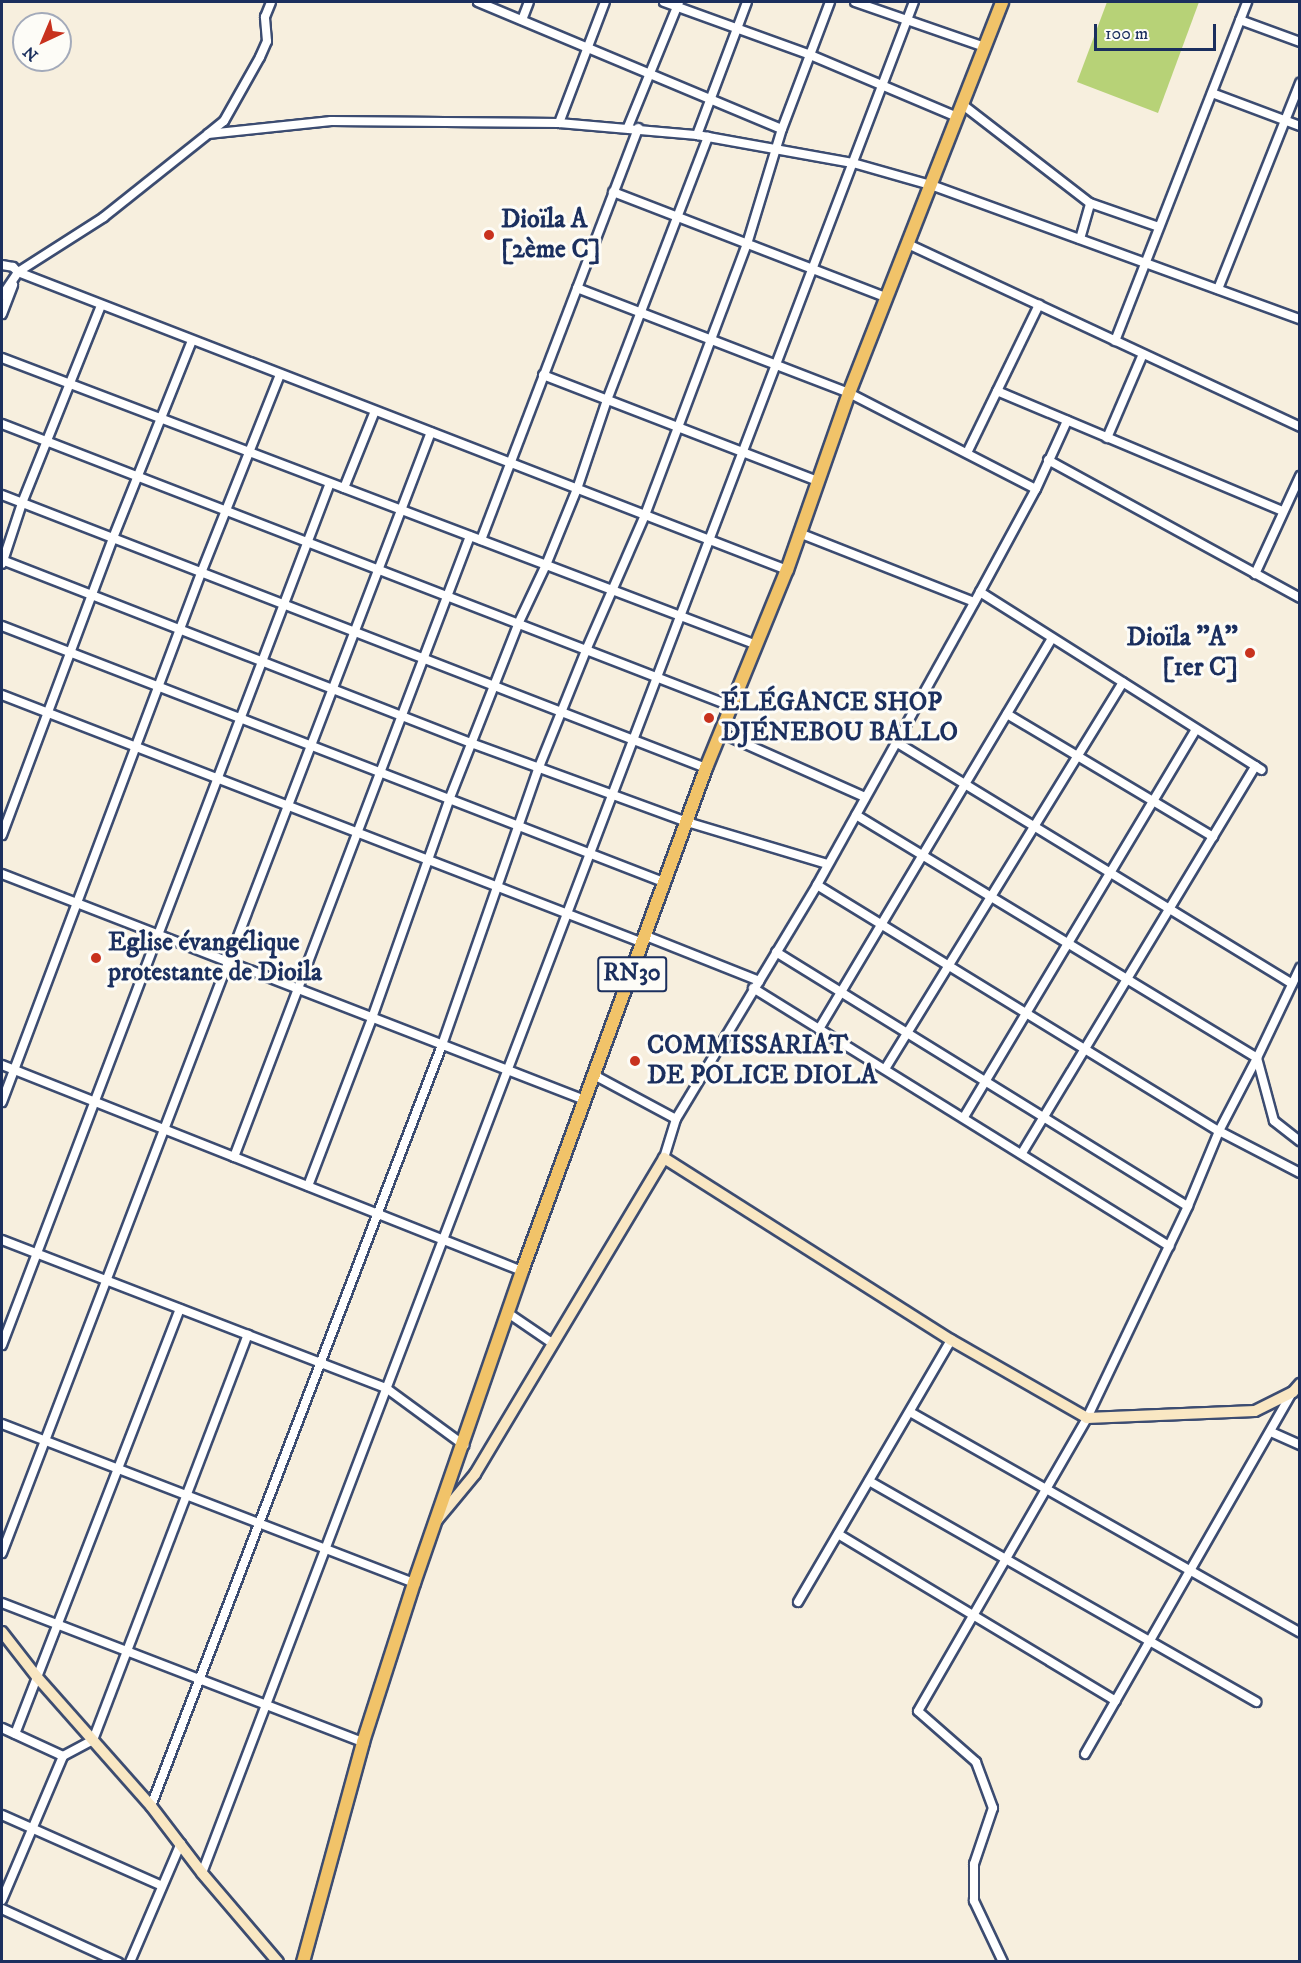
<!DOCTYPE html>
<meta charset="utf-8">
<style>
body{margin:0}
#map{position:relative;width:1301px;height:1963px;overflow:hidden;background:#f7efde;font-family:"IM FELL DW Pica",serif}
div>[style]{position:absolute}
.green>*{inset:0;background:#b7d277}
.roads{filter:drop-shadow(2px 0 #3c4c71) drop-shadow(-2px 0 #3c4c71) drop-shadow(0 2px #3c4c71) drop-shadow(0 -2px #3c4c71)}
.street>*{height:8px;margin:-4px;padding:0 4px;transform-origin:4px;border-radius:4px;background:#fff}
.secondary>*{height:10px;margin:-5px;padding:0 5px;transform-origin:5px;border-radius:5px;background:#f9e7c3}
.primary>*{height:12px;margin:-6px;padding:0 6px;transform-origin:6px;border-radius:6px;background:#f1c369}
.dots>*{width:16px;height:16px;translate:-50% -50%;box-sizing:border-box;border:3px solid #fdfcf7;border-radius:50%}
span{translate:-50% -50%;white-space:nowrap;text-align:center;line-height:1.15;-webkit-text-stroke:6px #fdfcf7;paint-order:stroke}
.shield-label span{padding:2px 4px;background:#fdfcf7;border:2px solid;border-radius:4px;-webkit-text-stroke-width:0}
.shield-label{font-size:24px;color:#1b2f5e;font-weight:700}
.poi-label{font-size:26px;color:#1b2f5e;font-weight:700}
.left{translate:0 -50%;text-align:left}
.right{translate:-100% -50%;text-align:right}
.frame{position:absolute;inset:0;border:3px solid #1b2f5e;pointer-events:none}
.north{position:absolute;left:12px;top:12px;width:60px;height:60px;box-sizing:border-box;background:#fdfcf7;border:2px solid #a3aaba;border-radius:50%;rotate:224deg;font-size:16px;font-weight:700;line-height:24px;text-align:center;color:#1b2f5e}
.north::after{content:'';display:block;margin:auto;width:21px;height:27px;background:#c8321e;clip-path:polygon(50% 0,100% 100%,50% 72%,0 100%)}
.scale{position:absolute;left:1094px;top:24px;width:122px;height:27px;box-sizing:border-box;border:3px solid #1b2f5e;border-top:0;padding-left:8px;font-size:18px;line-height:21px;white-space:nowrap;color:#1b2f5e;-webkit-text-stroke:4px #fdfcf7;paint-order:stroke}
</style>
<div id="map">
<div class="green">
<div style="clip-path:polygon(1107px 2px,1199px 2px,1158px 113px,1077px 82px)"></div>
</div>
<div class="roads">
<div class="street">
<div style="left:478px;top:2px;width:329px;rotate:22.7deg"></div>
<div style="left:664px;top:2px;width:153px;rotate:19.9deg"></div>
<div style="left:808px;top:54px;width:162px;rotate:22.9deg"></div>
<div style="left:855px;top:2px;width:138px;rotate:19.1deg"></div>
<div style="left:522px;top:20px;width:19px;rotate:-69deg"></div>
<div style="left:1240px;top:20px;width:64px;rotate:20.1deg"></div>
<div style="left:1212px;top:93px;width:94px;rotate:20.6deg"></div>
<div style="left:963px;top:105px;width:160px;rotate:37.7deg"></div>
<div style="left:1090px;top:203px;width:73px;rotate:19.2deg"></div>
<div style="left:559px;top:123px;width:129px;rotate:-69.2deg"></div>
<div style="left:628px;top:127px;width:135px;rotate:-67.8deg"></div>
<div style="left:209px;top:133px;width:19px;rotate:-39deg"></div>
<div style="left:224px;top:121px;width:73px;rotate:-60.6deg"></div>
<div style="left:260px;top:57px;width:17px;rotate:-66deg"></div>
<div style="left:267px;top:41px;width:24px;rotate:-95deg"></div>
<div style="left:265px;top:17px;width:16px;rotate:-68deg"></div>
<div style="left:697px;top:135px;width:142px;rotate:-69.4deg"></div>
<div style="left:613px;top:192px;width:294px;rotate:21.1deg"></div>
<div style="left:1080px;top:239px;width:37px;rotate:-74deg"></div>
<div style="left:908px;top:244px;width:433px;rotate:25deg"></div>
<div style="left:2px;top:265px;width:11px;rotate:10deg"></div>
<div style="left:13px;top:267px;width:7px;rotate:45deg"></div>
<div style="left:18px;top:272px;width:825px;rotate:21.18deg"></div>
<div style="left:577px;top:288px;width:292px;rotate:21.1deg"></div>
<div style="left:849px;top:393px;width:210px;rotate:27.2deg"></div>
<div style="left:1218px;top:289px;width:222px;rotate:-68.3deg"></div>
<div style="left:2px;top:296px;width:29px;rotate:-56deg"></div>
<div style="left:18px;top:272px;width:102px;rotate:-32.6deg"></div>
<div style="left:104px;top:217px;width:133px;rotate:-38.6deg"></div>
<div style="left:208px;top:134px;width:124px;rotate:-6deg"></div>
<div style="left:331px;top:121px;width:228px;rotate:0.5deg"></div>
<div style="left:559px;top:123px;width:139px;rotate:5deg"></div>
<div style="left:697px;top:135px;width:158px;rotate:10.2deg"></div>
<div style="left:853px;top:163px;width:81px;rotate:15.8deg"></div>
<div style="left:931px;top:185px;width:393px;rotate:20deg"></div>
<div style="left:2px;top:314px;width:31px;rotate:-69deg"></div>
<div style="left:1115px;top:341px;width:364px;rotate:-68.7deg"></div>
<div style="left:2px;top:358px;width:805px;rotate:20.82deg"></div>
<div style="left:543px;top:375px;width:295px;rotate:21.1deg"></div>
<div style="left:997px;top:391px;width:310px;rotate:22.8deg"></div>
<div style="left:2px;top:424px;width:782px;rotate:21.15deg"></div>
<div style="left:1107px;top:438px;width:91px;rotate:-66.8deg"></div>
<div style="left:967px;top:453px;width:165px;rotate:-64.1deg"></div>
<div style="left:1048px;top:460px;width:287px;rotate:28.7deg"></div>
<div style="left:344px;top:488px;width:83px;rotate:-68.1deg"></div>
<div style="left:2px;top:495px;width:755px;rotate:21.2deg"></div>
<div style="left:799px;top:533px;width:188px;rotate:21.5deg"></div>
<div style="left:481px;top:540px;width:441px;rotate:-69.1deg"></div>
<div style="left:2px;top:560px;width:503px;rotate:21.32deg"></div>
<div style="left:471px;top:743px;width:230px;rotate:20.1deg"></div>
<div style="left:687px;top:822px;width:146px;rotate:16.7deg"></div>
<div style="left:2px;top:564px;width:64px;rotate:-71.8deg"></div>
<div style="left:22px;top:503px;width:213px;rotate:-68.2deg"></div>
<div style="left:1255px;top:574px;width:108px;rotate:-65.3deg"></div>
<div style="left:980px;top:592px;width:333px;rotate:32.3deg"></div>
<div style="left:2px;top:626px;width:712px;rotate:21.16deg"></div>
<div style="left:2px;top:695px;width:687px;rotate:21.15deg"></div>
<div style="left:1007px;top:714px;width:240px;rotate:30.8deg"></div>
<div style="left:721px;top:733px;width:158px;rotate:24deg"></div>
<div style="left:896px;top:742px;width:464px;rotate:31.4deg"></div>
<div style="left:856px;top:815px;width:469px;rotate:31.2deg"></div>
<div style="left:1257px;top:1058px;width:65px;rotate:74.9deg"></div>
<div style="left:1274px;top:1121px;width:33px;rotate:38deg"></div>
<div style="left:2px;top:835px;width:317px;rotate:-69.5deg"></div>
<div style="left:113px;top:538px;width:213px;rotate:-68.2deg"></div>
<div style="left:2px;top:874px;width:625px;rotate:21.19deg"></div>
<div style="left:817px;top:885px;width:471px;rotate:31.5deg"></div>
<div style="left:1219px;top:1131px;width:91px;rotate:27.4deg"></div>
<div style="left:646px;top:936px;width:122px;rotate:21.7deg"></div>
<div style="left:776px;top:952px;width:484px;rotate:31.7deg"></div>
<div style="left:753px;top:988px;width:490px;rotate:31.8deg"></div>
<div style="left:819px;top:1029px;width:455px;rotate:-59.2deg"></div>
<div style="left:2px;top:1065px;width:559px;rotate:21.61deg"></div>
<div style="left:885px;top:1069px;width:454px;rotate:-58.4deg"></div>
<div style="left:594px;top:1075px;width:93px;rotate:28.2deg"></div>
<div style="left:2px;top:1102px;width:565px;rotate:-69.38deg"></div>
<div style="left:201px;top:573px;width:214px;rotate:-68.3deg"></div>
<div style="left:964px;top:1117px;width:452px;rotate:-59.1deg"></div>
<div style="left:1022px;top:1153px;width:452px;rotate:-58.9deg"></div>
<div style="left:234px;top:1157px;width:664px;rotate:-69.19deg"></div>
<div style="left:664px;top:1158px;width:41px;rotate:-72.9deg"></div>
<div style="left:676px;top:1119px;width:273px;rotate:-58.9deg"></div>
<div style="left:817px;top:885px;width:335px;rotate:-60.9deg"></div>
<div style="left:980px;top:592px;width:117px;rotate:-61.5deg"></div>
<div style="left:1036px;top:489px;width:75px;rotate:-65.5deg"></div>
<div style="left:308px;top:1186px;width:180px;rotate:-69.1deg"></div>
<div style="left:372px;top:1018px;width:231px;rotate:-70.5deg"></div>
<div style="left:449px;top:800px;width:191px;rotate:-68.5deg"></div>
<div style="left:519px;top:622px;width:63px;rotate:-64.7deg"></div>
<div style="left:546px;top:565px;width:82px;rotate:-67.8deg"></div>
<div style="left:577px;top:489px;width:94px;rotate:-71.4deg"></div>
<div style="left:607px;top:400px;width:282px;rotate:-69deg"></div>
<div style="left:2px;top:1240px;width:412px;rotate:21.1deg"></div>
<div style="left:386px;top:1388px;width:97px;rotate:36.2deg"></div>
<div style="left:508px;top:1313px;width:53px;rotate:34.3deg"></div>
<div style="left:2px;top:1345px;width:922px;rotate:-69.17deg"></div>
<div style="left:910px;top:1412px;width:448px;rotate:29.5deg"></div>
<div style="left:2px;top:1424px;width:442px;rotate:21.1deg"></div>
<div style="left:1271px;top:1432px;width:32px;rotate:24deg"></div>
<div style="left:869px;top:1481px;width:446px;rotate:29.7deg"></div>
<div style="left:838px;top:1534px;width:324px;rotate:31deg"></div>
<div style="left:2px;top:1553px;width:1200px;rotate:-69.06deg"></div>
<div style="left:798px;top:1602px;width:303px;rotate:-59.7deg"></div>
<div style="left:2px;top:1603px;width:387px;rotate:21.1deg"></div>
<div style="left:2px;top:1728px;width:67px;rotate:24.7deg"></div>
<div style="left:15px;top:1734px;width:456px;rotate:-68.8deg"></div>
<div style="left:1085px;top:1754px;width:416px;rotate:-60.2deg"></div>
<div style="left:151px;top:1806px;width:815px;rotate:-69.07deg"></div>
<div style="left:442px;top:1045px;width:294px;rotate:-70.8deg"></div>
<div style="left:539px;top:767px;width:128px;rotate:-68deg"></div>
<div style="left:587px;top:648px;width:145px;rotate:-66.4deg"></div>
<div style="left:645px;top:515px;width:290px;rotate:-69.4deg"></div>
<div style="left:747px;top:244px;width:120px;rotate:-73.1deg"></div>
<div style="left:782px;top:129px;width:136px;rotate:-69.3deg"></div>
<div style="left:2px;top:1815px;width:175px;rotate:23.9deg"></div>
<div style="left:202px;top:1873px;width:2002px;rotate:-69.17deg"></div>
<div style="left:2px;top:1900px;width:156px;rotate:-67deg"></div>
<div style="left:63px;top:1756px;width:34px;rotate:-28deg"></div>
<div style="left:93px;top:1740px;width:434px;rotate:-69.1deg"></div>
<div style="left:2px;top:1909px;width:128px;rotate:24.6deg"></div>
<div style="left:130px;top:1962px;width:129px;rotate:-66.8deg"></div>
<div style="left:1003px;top:1962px;width:68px;rotate:-115.4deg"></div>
<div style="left:974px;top:1901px;width:37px;rotate:-90deg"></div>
<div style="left:974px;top:1864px;width:59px;rotate:-71.3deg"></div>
<div style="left:993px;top:1808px;width:49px;rotate:-110.3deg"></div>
<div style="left:976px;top:1762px;width:77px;rotate:-138.7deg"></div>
<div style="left:918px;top:1711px;width:338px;rotate:-60deg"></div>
<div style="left:1087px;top:1418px;width:235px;rotate:-64.5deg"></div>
<div style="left:1188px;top:1206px;width:81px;rotate:-67.5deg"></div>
<div style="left:1219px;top:1131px;width:82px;rotate:-62.5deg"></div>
<div style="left:1257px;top:1058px;width:100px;rotate:-64.5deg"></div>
</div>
<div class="secondary">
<div style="left:437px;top:1520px;width:60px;rotate:-50.4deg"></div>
<div style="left:475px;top:1474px;width:368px;rotate:-59.1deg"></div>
<div style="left:664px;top:1158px;width:340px;rotate:32.4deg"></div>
<div style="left:951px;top:1340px;width:157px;rotate:29.8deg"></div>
<div style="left:1087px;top:1418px;width:168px;rotate:-2.4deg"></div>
<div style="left:1255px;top:1411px;width:42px;rotate:-26.6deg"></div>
<div style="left:1293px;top:1392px;width:11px;rotate:-49deg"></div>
<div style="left:2px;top:1632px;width:57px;rotate:52.1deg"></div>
<div style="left:37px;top:1677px;width:172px;rotate:48.5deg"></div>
<div style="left:151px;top:1806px;width:84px;rotate:52.7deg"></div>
<div style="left:202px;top:1873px;width:117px;rotate:49.5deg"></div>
</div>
<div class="primary">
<div style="left:303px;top:1962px;width:228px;rotate:-74.7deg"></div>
<div style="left:363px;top:1742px;width:167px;rotate:-72.2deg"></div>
<div style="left:414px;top:1583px;width:330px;rotate:-70.9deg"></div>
<div style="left:522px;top:1271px;width:536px;rotate:-69.91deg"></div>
<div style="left:706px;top:768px;width:214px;rotate:-67.8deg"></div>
<div style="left:787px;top:570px;width:188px;rotate:-70.7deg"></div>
<div style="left:849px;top:393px;width:420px;rotate:-68.6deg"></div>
</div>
</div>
<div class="dots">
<div style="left:489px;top:235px;background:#c8321e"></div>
<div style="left:1250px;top:653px;background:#c8321e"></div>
<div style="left:709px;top:718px;background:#c8321e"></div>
<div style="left:96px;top:958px;background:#c8321e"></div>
<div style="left:635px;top:1061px;background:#c8321e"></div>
</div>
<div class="shield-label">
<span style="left:632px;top:974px">RN30</span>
</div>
<div class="poi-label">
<span class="left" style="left:501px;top:235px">Dioïla A<br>[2ème C]</span>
<span class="right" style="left:1238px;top:653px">Dioïla ''A''<br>[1er C]</span>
<span class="left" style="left:721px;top:718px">ÉLÉGANCE SHOP<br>DJÉNEBOU BALLO</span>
<span class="left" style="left:108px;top:958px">Eglise évangélique<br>protestante de Dioila</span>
<span class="left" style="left:647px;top:1061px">COMMISSARIAT<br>DE POLICE DIOLA</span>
</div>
<div class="frame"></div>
<div class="north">N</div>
<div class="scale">100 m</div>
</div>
